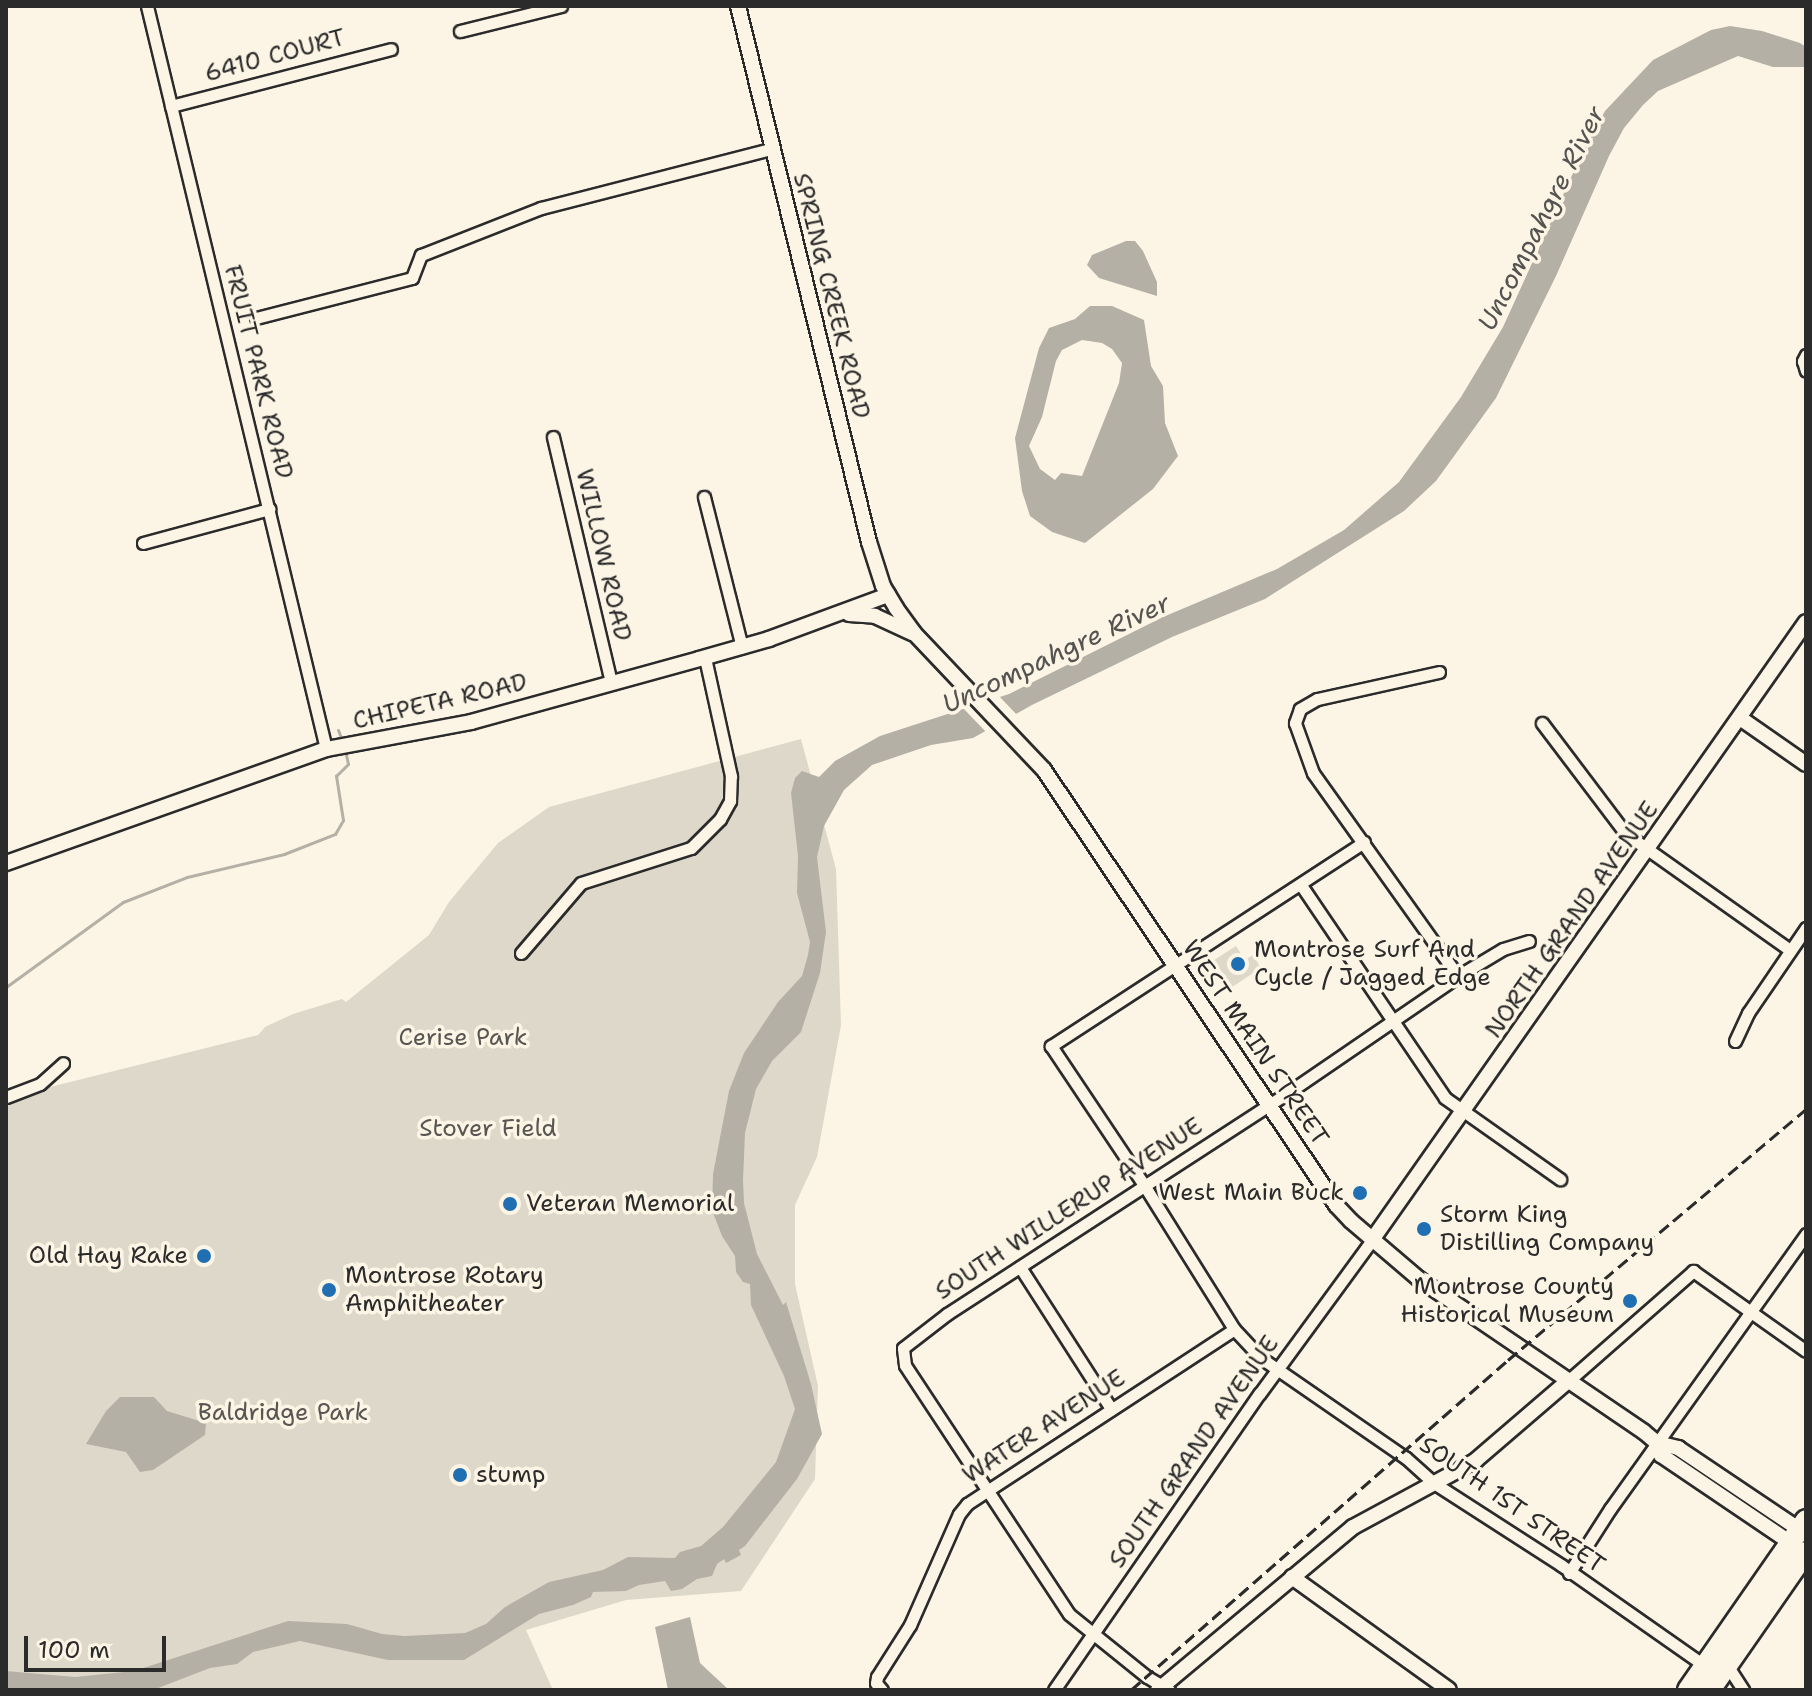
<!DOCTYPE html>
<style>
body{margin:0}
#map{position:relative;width:1812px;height:1696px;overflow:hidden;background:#fcf5e5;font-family:"Shantell Sans",sans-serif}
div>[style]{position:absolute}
.green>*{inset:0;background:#ded8ca}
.water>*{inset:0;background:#b4b0a5}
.pier>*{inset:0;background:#fcf5e5}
.stream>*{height:3px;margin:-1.5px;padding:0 1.5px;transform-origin:1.5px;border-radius:1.5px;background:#b4b0a5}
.roads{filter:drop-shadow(2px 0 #2b2b2b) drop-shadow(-2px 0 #2b2b2b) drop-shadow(0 2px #2b2b2b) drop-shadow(0 -2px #2b2b2b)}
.street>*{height:11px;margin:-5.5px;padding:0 5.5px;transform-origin:5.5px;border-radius:5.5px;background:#fcf5e5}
.secondary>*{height:14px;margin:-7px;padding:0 7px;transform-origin:7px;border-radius:7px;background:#fcf5e5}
.highway>*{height:20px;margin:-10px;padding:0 10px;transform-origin:10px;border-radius:10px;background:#fcf5e5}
.rail>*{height:3px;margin-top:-1.5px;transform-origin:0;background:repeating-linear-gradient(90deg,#2b2b2b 0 12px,transparent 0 18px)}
.dots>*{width:22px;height:22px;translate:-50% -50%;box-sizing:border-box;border:4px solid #fcf5e5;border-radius:50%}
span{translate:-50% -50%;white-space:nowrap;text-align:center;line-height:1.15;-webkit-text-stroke:7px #fcf5e5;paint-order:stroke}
.street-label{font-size:24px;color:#2b2b2b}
.poi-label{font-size:24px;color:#2b2b2b}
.left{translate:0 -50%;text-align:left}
.right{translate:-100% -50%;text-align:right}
.park-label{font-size:24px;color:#585653}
.water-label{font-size:26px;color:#545350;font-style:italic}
.frame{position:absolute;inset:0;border:8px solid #2b2b2b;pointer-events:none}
.scale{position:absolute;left:24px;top:1636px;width:142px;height:36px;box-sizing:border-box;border:4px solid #2b2b2b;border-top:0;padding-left:10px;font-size:24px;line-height:28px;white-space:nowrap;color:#2b2b2b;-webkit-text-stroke:6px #fcf5e5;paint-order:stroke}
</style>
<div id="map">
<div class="green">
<div style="clip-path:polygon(801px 739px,836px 869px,841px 1025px,817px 1157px,795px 1205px,795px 1284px,818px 1386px,815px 1479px,741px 1591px,626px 1600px,526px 1630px,553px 1690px,6px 1690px,6px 1098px,258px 1035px,265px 1027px,293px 1014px,342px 999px,346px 1002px,429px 935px,449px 902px,498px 843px,549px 807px)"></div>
<div style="clip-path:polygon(1236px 946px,1245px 960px,1253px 955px,1261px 968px,1232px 987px,1214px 960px)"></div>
</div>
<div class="water">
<div style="clip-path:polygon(1730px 26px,1762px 31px,1800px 43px,1806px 47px,1806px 67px,1773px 67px,1738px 56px,1658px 91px,1643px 105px,1624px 128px,1609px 156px,1556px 276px,1496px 398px,1436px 481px,1404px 511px,1265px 599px,1172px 637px,1032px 705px,973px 738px,931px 745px,872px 765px,844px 790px,824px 826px,817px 857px,826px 932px,820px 973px,801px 1032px,772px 1061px,756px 1089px,745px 1133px,743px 1180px,744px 1203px,757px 1254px,783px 1305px,786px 1302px,811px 1384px,822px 1434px,797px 1479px,745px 1546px,739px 1550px,741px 1555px,726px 1563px,724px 1559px,717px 1564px,712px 1576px,697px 1579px,682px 1589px,671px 1591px,665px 1581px,639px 1585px,626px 1591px,593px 1592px,591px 1597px,573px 1605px,539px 1614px,464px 1660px,388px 1660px,300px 1641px,253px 1652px,237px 1664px,210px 1668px,153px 1690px,6px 1690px,6px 1671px,75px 1677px,134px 1671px,288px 1621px,347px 1624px,382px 1634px,405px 1636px,465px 1633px,486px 1624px,505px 1607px,549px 1582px,603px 1570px,628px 1557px,675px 1558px,680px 1552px,701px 1546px,723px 1527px,776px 1462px,795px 1409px,784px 1376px,751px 1305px,750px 1284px,743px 1282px,736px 1272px,735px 1256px,722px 1236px,712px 1210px,713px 1174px,729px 1091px,744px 1053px,778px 1002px,802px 976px,808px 955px,810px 942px,797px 893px,798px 856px,791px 793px,795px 778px,802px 771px,819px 777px,835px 761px,880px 736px,1009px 694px,1163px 617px,1277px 569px,1344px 530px,1399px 482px,1461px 397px,1503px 327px,1584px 149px,1605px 111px,1653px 60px,1711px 30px)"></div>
<div style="clip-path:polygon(1126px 241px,1135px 241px,1143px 251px,1157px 282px,1157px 296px,1099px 278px,1087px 265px,1092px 255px)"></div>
<div style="clip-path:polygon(evenodd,1090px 306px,1112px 306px,1144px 320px,1151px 366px,1163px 386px,1165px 423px,1178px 456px,1153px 489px,1085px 543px,1052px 532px,1030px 516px,1022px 491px,1015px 438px,1039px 348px,1049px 328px,1075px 319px,1090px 306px,1082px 340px,1102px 343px,1112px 349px,1122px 363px,1119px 383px,1082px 476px,1061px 473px,1055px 480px,1040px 469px,1029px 446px,1042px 417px,1056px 361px,1062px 350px,1082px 340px)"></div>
<div style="clip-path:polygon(120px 1397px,154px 1397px,167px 1411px,206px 1423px,205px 1435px,153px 1470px,140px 1472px,126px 1452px,86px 1444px,106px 1411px)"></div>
<div style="clip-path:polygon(690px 1617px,700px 1663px,729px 1690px,668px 1690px,655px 1627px)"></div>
</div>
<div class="pier">
<div style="clip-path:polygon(997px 694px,1019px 717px,988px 734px,961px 706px)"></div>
</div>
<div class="stream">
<div style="left:338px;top:730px;width:14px;rotate:69deg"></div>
<div style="left:6px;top:987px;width:145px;rotate:-36deg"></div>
<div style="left:123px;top:902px;width:69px;rotate:-21.3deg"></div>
<div style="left:187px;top:877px;width:100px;rotate:-13.3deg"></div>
<div style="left:284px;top:854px;width:55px;rotate:-21.4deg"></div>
<div style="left:335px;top:834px;width:16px;rotate:-60deg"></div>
<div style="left:343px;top:820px;width:45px;rotate:-99deg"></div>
<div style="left:336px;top:776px;width:17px;rotate:-45deg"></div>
<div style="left:348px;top:764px;width:14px;rotate:-102deg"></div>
</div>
<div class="roads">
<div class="street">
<div style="left:147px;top:6px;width:764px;rotate:76.45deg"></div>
<div style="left:460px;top:31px;width:104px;rotate:-13.9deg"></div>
<div style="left:171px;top:106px;width:227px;rotate:-14.5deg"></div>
<div style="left:256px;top:318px;width:161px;rotate:-14.4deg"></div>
<div style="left:412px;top:278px;width:25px;rotate:-69deg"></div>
<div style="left:421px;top:255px;width:129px;rotate:-21.4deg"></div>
<div style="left:541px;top:208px;width:237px;rotate:-14.4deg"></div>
<div style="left:1806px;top:355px;width:7px;rotate:117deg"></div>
<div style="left:1803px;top:361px;width:10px;rotate:73deg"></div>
<div style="left:553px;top:437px;width:253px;rotate:76.7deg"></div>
<div style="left:704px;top:497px;width:155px;rotate:75.8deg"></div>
<div style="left:143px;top:543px;width:131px;rotate:-15.1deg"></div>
<div style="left:1439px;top:672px;width:125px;rotate:167.5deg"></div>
<div style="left:1317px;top:699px;width:20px;rotate:150deg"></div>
<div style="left:1300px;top:709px;width:15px;rotate:110deg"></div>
<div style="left:1295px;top:723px;width:53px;rotate:70.2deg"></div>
<div style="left:1313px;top:773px;width:249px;rotate:54.5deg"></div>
<div style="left:1542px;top:723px;width:139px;rotate:52.9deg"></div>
<div style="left:1626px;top:834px;width:201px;rotate:35.3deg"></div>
<div style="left:1364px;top:842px;width:374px;rotate:146.9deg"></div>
<div style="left:1051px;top:1046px;width:167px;rotate:56.2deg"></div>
<div style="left:1144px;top:1185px;width:170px;rotate:58deg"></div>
<div style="left:1234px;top:1329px;width:40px;rotate:47deg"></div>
<div style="left:1261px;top:1358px;width:176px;rotate:34.6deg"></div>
<div style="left:1406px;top:1458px;width:38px;rotate:42deg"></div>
<div style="left:1434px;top:1483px;width:151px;rotate:32.8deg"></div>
<div style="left:1561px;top:1565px;width:179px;rotate:35deg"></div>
<div style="left:1301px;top:885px;width:257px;rotate:55.9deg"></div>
<div style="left:1445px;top:1098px;width:141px;rotate:35.2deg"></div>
<div style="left:521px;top:953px;width:92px;rotate:-49.4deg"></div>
<div style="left:581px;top:883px;width:115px;rotate:-17.7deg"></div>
<div style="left:691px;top:848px;width:41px;rotate:-45deg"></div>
<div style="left:720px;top:819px;width:21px;rotate:-61deg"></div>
<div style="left:730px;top:801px;width:25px;rotate:-88deg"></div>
<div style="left:731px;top:776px;width:121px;rotate:-102.4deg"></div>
<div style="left:1735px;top:1041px;width:31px;rotate:-65deg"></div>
<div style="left:1748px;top:1013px;width:103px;rotate:-55.7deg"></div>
<div style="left:6px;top:1097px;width:36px;rotate:-21deg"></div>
<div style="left:40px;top:1084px;width:31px;rotate:-42deg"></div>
<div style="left:1020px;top:1267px;width:169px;rotate:57.3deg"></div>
<div style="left:1568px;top:1381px;width:167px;rotate:-41.3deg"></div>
<div style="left:1693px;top:1271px;width:138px;rotate:35.3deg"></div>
<div style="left:1569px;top:1573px;width:76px;rotate:-57.4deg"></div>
<div style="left:1610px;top:1509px;width:338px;rotate:-54.5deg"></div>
<div style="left:1727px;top:1665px;width:30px;rotate:57deg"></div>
<div style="left:882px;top:1690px;width:9px;rotate:-131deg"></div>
<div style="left:876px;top:1683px;width:6px;rotate:-81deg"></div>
<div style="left:877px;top:1677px;width:62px;rotate:-57.6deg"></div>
<div style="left:910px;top:1625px;width:121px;rotate:-66.2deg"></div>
<div style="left:959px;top:1514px;width:13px;rotate:-51deg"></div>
<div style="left:967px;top:1504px;width:319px;rotate:-33.2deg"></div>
<div style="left:1054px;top:1690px;width:361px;rotate:-55.3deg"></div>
<div style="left:1260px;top:1393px;width:190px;rotate:-53.8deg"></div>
<div style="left:1169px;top:1690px;width:26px;rotate:-149deg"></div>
<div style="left:1147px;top:1677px;width:100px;rotate:-141.1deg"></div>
<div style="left:1069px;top:1614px;width:298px;rotate:-123.4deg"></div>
<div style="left:905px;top:1365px;width:17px;rotate:-97deg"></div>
<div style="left:903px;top:1348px;width:56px;rotate:-37.7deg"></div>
<div style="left:947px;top:1314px;width:401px;rotate:-33deg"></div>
<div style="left:1283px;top:1096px;width:212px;rotate:-34.4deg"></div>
<div style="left:1458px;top:976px;width:52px;rotate:-31deg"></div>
<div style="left:1503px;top:949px;width:27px;rotate:-17deg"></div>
</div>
<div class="secondary">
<div style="left:738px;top:6px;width:552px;rotate:76.27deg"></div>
<div style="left:869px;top:542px;width:46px;rotate:72.3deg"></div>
<div style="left:883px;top:586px;width:26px;rotate:59deg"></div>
<div style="left:896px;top:608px;width:31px;rotate:54deg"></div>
<div style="left:914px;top:633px;width:189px;rotate:46.5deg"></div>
<div style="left:1044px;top:770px;width:524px;rotate:56.13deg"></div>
<div style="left:1336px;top:1205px;width:22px;rotate:47deg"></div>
<div style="left:1351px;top:1221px;width:89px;rotate:40.5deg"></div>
<div style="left:1419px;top:1279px;width:272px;rotate:34.2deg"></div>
<div style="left:1644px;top:1432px;width:17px;rotate:40deg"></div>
<div style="left:1657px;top:1443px;width:13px;rotate:72deg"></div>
<div style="left:1661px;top:1455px;width:157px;rotate:34.1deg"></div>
<div style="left:849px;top:614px;width:26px;rotate:4deg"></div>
<div style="left:875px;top:616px;width:41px;rotate:24.7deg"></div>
<div style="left:1740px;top:718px;width:80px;rotate:34.9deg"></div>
<div style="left:6px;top:863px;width:340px;rotate:-19.6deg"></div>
<div style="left:326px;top:749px;width:147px;rotate:-10.5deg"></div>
<div style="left:471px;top:722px;width:237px;rotate:-15.4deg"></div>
<div style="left:699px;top:659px;width:73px;rotate:-15.9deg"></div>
<div style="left:769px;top:639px;width:127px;rotate:-20.3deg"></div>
<div style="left:1372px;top:1240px;width:755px;rotate:-54.92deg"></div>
<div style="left:1657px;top:1443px;width:22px;rotate:13deg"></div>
<div style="left:1678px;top:1448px;width:147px;rotate:33.9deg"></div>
<div style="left:1292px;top:1577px;width:193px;rotate:35.7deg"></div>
<div style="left:1158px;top:1690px;width:254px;rotate:-39.9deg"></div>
<div style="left:1353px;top:1527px;width:139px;rotate:-28.4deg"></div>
<div style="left:1475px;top:1461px;width:123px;rotate:-40.7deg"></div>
</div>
<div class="highway">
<div style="left:1688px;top:1690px;width:207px;rotate:-55.2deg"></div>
<div style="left:1710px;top:1690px;width:168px;rotate:-55.2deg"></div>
</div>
</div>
<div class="rail">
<div style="left:1131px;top:1690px;width:501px;rotate:-41.2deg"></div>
<div style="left:1508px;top:1360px;width:390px;rotate:-40.1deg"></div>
</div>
<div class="dots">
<div style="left:1238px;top:964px;background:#1f6fb2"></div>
<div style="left:1360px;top:1193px;background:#1f6fb2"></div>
<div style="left:510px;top:1204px;background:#1f6fb2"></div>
<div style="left:1424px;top:1229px;background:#1f6fb2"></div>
<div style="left:204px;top:1256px;background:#1f6fb2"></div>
<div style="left:329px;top:1290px;background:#1f6fb2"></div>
<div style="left:1630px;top:1301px;background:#1f6fb2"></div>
<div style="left:460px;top:1475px;background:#1f6fb2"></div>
</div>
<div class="street-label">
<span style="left:275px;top:56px;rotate:-15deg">6410 COURT</span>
<span style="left:831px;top:296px;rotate:76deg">SPRING CREEK ROAD</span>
<span style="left:258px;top:372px;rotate:76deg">FRUIT PARK ROAD</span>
<span style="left:603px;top:555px;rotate:77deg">WILLOW ROAD</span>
<span style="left:440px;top:702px;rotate:-13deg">CHIPETA ROAD</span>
<span style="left:1572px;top:920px;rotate:-55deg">NORTH GRAND AVENUE</span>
<span style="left:1255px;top:1043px;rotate:56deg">WEST MAIN STREET</span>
<span style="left:1069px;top:1209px;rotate:-33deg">SOUTH WILLERUP AVENUE</span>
<span style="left:1044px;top:1427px;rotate:-33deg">WATER AVENUE</span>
<span style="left:1194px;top:1452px;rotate:-55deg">SOUTH GRAND AVENUE</span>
<span style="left:1512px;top:1505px;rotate:35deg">SOUTH 1ST STREET</span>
</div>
<div class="poi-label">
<span class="left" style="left:1254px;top:964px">Montrose Surf And<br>Cycle / Jagged Edge</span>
<span class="right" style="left:1344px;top:1193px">West Main Buck</span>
<span class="left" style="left:526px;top:1204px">Veteran Memorial</span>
<span class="left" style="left:1440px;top:1229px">Storm King<br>Distilling Company</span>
<span class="right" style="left:188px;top:1256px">Old Hay Rake</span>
<span class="left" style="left:345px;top:1290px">Montrose Rotary<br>Amphitheater</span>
<span class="right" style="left:1614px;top:1301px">Montrose County<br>Historical Museum</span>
<span class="left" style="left:476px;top:1475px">stump</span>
</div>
<div class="park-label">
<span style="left:463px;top:1038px">Cerise Park</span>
<span style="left:488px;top:1129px">Stover Field</span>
<span style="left:283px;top:1413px">Baldridge Park</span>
</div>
<div class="water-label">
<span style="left:1541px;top:218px;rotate:-63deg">Uncompahgre River</span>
<span style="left:1056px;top:653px;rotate:-25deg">Uncompahgre River</span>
</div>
<div class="frame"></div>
<div class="scale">100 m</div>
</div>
